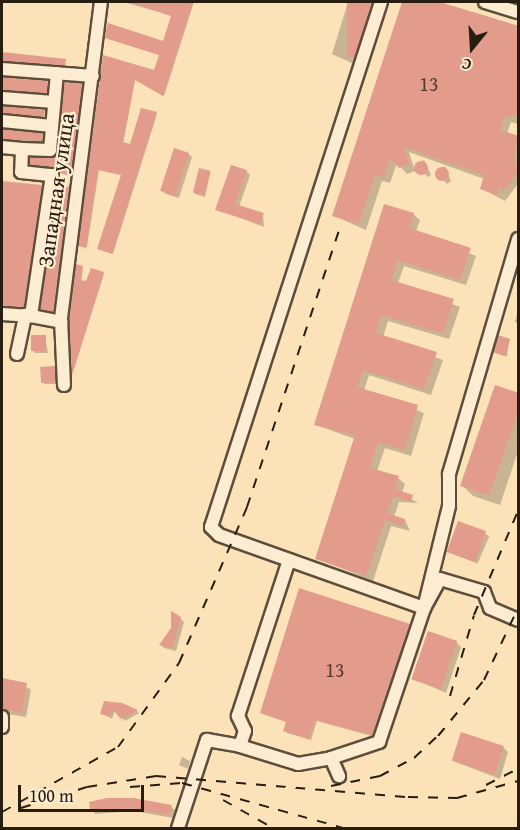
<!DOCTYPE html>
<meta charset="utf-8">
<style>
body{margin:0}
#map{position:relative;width:520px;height:830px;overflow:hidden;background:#fbe2b8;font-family:"Gentium Book Plus",serif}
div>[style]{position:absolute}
.shadow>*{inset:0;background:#0003;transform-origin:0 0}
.building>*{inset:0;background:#e39b8b;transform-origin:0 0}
.round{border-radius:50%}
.roads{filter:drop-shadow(2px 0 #5d4e3b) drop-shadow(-2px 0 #5d4e3b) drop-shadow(0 2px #5d4e3b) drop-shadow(0 -2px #5d4e3b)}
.minor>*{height:12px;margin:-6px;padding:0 6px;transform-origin:6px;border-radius:6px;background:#fcecd1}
.rail>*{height:2px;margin-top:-1px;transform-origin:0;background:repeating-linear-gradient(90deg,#281d11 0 10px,transparent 0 20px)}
span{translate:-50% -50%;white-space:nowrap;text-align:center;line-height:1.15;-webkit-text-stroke:4.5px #fcecd1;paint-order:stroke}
.number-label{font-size:20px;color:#573c30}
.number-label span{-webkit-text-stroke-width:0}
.street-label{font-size:22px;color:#281d11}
.frame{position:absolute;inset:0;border:3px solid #281d11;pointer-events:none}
.north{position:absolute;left:442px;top:18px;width:60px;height:60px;-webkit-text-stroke:4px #fcecd1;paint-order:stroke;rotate:198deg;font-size:16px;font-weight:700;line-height:24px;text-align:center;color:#281d11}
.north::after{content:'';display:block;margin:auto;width:21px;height:27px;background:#281d11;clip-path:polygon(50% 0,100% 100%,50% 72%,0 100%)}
.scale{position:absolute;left:18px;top:785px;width:126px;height:27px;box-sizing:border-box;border:3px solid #281d11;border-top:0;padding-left:8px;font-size:18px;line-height:21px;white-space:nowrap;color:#281d11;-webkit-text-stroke:4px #fcecd1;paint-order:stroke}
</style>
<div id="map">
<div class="shadow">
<div style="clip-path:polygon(123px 2px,194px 2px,164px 96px,135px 79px,123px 144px,131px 146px,157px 114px,113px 254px,100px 249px,122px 175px,99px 170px,87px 247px,81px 246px,104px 57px,155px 72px,160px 55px,106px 38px,164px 42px,173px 16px)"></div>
<div style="clip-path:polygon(348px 2px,377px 2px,356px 65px,332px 54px)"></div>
<div style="clip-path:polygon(404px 2px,434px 2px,518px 29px,518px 124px,511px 122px,507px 134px,518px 138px,518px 184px,505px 201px,482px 189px,484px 179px,409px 152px,415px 171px,407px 174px,397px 163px,390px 183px,382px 181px,366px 230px,334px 216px)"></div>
<div style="clip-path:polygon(82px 85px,82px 86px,71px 176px,58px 155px)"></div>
<div style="clip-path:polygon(2px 131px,43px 135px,43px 141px,2px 141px)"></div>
<div style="clip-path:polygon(188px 154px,192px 157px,179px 198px,166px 194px,162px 191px)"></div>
<div style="clip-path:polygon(424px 160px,431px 175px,428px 177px,415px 165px)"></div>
<div style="clip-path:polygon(445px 166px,451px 181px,447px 184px,436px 173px)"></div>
<div style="clip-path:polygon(246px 171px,250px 175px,239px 207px,263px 215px,264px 227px,217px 209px)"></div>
<div style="clip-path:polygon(210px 173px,205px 197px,195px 194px,193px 192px)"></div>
<div style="clip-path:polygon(2px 182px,42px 187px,24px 307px,2px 308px,2px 260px,24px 259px,24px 251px,2px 249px)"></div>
<div style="clip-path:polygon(69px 189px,54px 312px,42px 309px)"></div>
<div style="clip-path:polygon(413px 214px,420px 220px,416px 232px,476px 256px,466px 285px,404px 266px,398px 283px,460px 307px,449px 339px,388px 321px,383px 337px,443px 360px,431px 395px,369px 375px,364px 390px,424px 413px,411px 456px,385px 448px,377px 471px,398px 478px,405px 484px,402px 493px,418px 503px,399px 502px,394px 517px,405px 520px,410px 531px,391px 526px,373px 581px,316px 558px,355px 439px,316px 425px)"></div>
<div style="clip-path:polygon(83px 267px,81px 282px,104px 274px,73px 372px,71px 318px)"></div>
<div style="clip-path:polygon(518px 312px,518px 325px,515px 321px)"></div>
<div style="clip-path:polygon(45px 336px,48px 353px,35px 353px,33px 351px)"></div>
<div style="clip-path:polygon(509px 340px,507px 357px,495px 352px)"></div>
<div style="clip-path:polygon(54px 367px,57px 384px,45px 384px,42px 382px)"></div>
<div style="clip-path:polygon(518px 395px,518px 451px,500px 505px,473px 496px,462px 485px)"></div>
<div style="left:459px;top:523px;width:33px;height:30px;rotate:23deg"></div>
<div style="clip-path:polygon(180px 618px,184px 622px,176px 651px,164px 648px,161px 645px)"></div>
<div style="clip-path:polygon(409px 626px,375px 737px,317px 721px,311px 740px,287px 733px,287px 722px,262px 713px)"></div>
<div style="clip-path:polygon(456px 642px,461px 647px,446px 693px,414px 679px)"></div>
<div style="clip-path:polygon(2px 681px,31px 689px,26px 717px,2px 713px)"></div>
<div style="clip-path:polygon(105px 703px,137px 711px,139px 713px,125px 721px,115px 710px,112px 719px,102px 713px)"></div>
<div style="clip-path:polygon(503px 747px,508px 752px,500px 779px,453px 761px)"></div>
<div style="clip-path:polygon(182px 757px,190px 761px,188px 769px,179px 765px)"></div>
<div style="clip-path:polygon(90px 803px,171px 807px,175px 810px,173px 818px,134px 811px,95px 814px)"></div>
</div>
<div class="building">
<div style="clip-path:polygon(129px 2px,193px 2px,163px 96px,135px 80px,123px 142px,130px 144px,141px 108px,157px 112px,112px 254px,97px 249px,121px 175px,98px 170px,86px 248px,78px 246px,103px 55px,154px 70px,159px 55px,105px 38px,106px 30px,108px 23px,163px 41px,171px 16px)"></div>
<div style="left:347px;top:2px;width:23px;height:55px"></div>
<div style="clip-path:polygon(402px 2px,440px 2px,519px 26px,519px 115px,504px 117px,500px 130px,519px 136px,514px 158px,519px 170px,505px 190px,498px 188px,498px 195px,480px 189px,484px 175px,404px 147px,409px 164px,399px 168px,390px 158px,384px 178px,375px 175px,359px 224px,332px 216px)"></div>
<div style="clip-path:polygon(2px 52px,66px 59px,65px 66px,2px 61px)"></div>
<div style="left:2px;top:77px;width:46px;height:13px;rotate:5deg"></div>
<div style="clip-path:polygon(64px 82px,82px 83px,71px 176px,30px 165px,30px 158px,57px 154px)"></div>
<div style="left:2px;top:106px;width:43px;height:7px;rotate:5deg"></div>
<div style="clip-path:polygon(2px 129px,43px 133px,42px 141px,2px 139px)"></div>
<div style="left:174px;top:148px;width:16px;height:45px;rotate:18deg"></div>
<div class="round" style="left:414px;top:161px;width:14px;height:14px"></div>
<div style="clip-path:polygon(231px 165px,247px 170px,235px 204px,264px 213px,260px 224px,215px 210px)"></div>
<div class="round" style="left:435px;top:167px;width:14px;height:14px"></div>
<div style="left:199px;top:168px;width:12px;height:25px;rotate:14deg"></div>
<div style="clip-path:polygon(2px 181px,42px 185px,24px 307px,2px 306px)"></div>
<div style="clip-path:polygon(59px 186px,69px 187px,53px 312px,40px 309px)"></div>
<div style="clip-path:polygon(384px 204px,414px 213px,409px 228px,471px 248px,460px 280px,398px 260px,391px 280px,454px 299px,443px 334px,382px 315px,376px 333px,437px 352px,424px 389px,363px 370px,357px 387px,418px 405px,405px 450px,378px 442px,370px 468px,399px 476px,395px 489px,413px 495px,411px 502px,393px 496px,387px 513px,405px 519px,403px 526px,385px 520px,366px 576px,315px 559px,355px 435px,314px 425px)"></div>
<div style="clip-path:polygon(76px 264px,83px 266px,81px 280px,86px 281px,91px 268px,104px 272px,72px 375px,69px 318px)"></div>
<div style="left:46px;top:335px;width:16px;height:15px;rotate:90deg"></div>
<div style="left:498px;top:335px;width:13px;height:18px;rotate:18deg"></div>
<div style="left:55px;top:366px;width:16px;height:15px;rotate:86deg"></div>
<div style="clip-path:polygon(495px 385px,519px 393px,519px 410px,489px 495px,460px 486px)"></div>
<div style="left:458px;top:521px;width:30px;height:33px;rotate:20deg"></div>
<div style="clip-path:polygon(299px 588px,410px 624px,372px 735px,315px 720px,309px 739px,283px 731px,286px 722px,260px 713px)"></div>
<div style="clip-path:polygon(171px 611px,181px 617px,172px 648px,159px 645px,171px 628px)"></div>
<div style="left:428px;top:631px;width:31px;height:51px;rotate:19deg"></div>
<div style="clip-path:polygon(2px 678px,27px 683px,22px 713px,2px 709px)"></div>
<div style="clip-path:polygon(104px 701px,122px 703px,138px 710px,121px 719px,112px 709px,110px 717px,100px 714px)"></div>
<div style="left:461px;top:732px;width:45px;height:30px;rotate:18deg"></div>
<div style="clip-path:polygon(107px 798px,133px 798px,172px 805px,169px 815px,130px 808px,90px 811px,89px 802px)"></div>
</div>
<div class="roads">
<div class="minor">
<div style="left:381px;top:2px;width:552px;rotate:107.94deg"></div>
<div style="left:211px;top:527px;width:11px;rotate:45deg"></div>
<div style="left:219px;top:535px;width:218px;rotate:19.6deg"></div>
<div style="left:424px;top:608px;width:33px;rotate:-61deg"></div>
<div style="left:440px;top:579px;width:46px;rotate:16.5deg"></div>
<div style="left:484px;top:592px;width:17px;rotate:69deg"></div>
<div style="left:490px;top:608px;width:30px;rotate:23deg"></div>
<div style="left:485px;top:2px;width:34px;rotate:17deg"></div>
<div style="left:2px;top:69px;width:91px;rotate:4.4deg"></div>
<div style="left:57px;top:73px;width:77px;rotate:95.2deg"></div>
<div style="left:50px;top:150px;width:28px;rotate:-178deg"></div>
<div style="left:22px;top:149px;width:23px;rotate:92deg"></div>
<div style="left:21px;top:172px;width:31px;rotate:6deg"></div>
<div style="left:52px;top:175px;width:143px;rotate:98.5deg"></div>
<div style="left:31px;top:316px;width:31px;rotate:11deg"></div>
<div style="left:2px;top:98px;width:52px;rotate:4.4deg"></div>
<div style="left:2px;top:121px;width:50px;rotate:5.7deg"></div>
<div style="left:2px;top:147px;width:20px;rotate:6deg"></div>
<div style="left:2px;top:314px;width:29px;rotate:4deg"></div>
<div style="left:17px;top:354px;width:40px;rotate:-78deg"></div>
<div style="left:64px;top:385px;width:67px;rotate:-92.6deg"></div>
<div style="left:61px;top:318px;width:319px;rotate:-82.8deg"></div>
<div style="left:2px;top:717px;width:10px;rotate:90deg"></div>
<div style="left:240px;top:746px;width:61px;rotate:17.2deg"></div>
<div style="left:298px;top:764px;width:34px;rotate:-10deg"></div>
<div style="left:331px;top:758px;width:20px;rotate:66deg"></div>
<div style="left:331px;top:758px;width:51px;rotate:-18.4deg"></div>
<div style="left:379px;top:742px;width:141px;rotate:-71.4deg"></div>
<div style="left:424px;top:608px;width:105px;rotate:-76.2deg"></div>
<div style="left:449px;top:506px;width:32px;rotate:-90deg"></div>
<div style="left:449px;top:474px;width:245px;rotate:-73.6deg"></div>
<div style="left:178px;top:828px;width:93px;rotate:-71.8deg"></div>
<div style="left:207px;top:740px;width:34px;rotate:10deg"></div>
<div style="left:240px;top:746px;width:16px;rotate:-72deg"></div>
<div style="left:245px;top:731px;width:17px;rotate:-115deg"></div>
<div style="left:238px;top:716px;width:164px;rotate:-71.9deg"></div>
</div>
</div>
<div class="rail">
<div style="left:450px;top:696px;width:84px;rotate:-73.5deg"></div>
<div style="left:474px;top:615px;width:113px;rotate:-67.1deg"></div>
<div style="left:486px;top:785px;width:36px;rotate:-27deg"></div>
<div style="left:331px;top:786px;width:50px;rotate:-11.5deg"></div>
<div style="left:380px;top:776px;width:38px;rotate:-28deg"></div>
<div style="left:414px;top:758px;width:33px;rotate:-43deg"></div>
<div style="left:438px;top:736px;width:72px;rotate:-50.6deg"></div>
<div style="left:484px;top:680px;width:80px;rotate:-64.7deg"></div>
<div style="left:130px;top:787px;width:52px;rotate:-4.4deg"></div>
<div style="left:182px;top:783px;width:167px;rotate:15.6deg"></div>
<div style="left:223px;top:800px;width:57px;rotate:29.2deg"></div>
<div style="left:21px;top:808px;width:69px;rotate:-17.7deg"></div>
<div style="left:87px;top:787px;width:70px;rotate:-9.1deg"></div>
<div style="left:156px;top:776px;width:253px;rotate:4.8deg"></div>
<div style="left:408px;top:797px;width:49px;rotate:1.2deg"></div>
<div style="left:457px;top:798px;width:63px;rotate:-15.6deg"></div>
<div style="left:2px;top:812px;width:133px;rotate:-29.3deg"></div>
<div style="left:118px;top:747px;width:104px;rotate:-54deg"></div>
<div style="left:179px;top:663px;width:170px;rotate:-66.4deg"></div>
<div style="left:247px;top:507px;width:297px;rotate:-71.6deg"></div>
</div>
<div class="number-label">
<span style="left:429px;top:83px">13</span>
<span style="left:335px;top:669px">13</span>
</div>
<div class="street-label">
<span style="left:56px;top:190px;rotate:-82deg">Западная улица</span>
</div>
<div class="frame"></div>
<div class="north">С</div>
<div class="scale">100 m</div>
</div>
